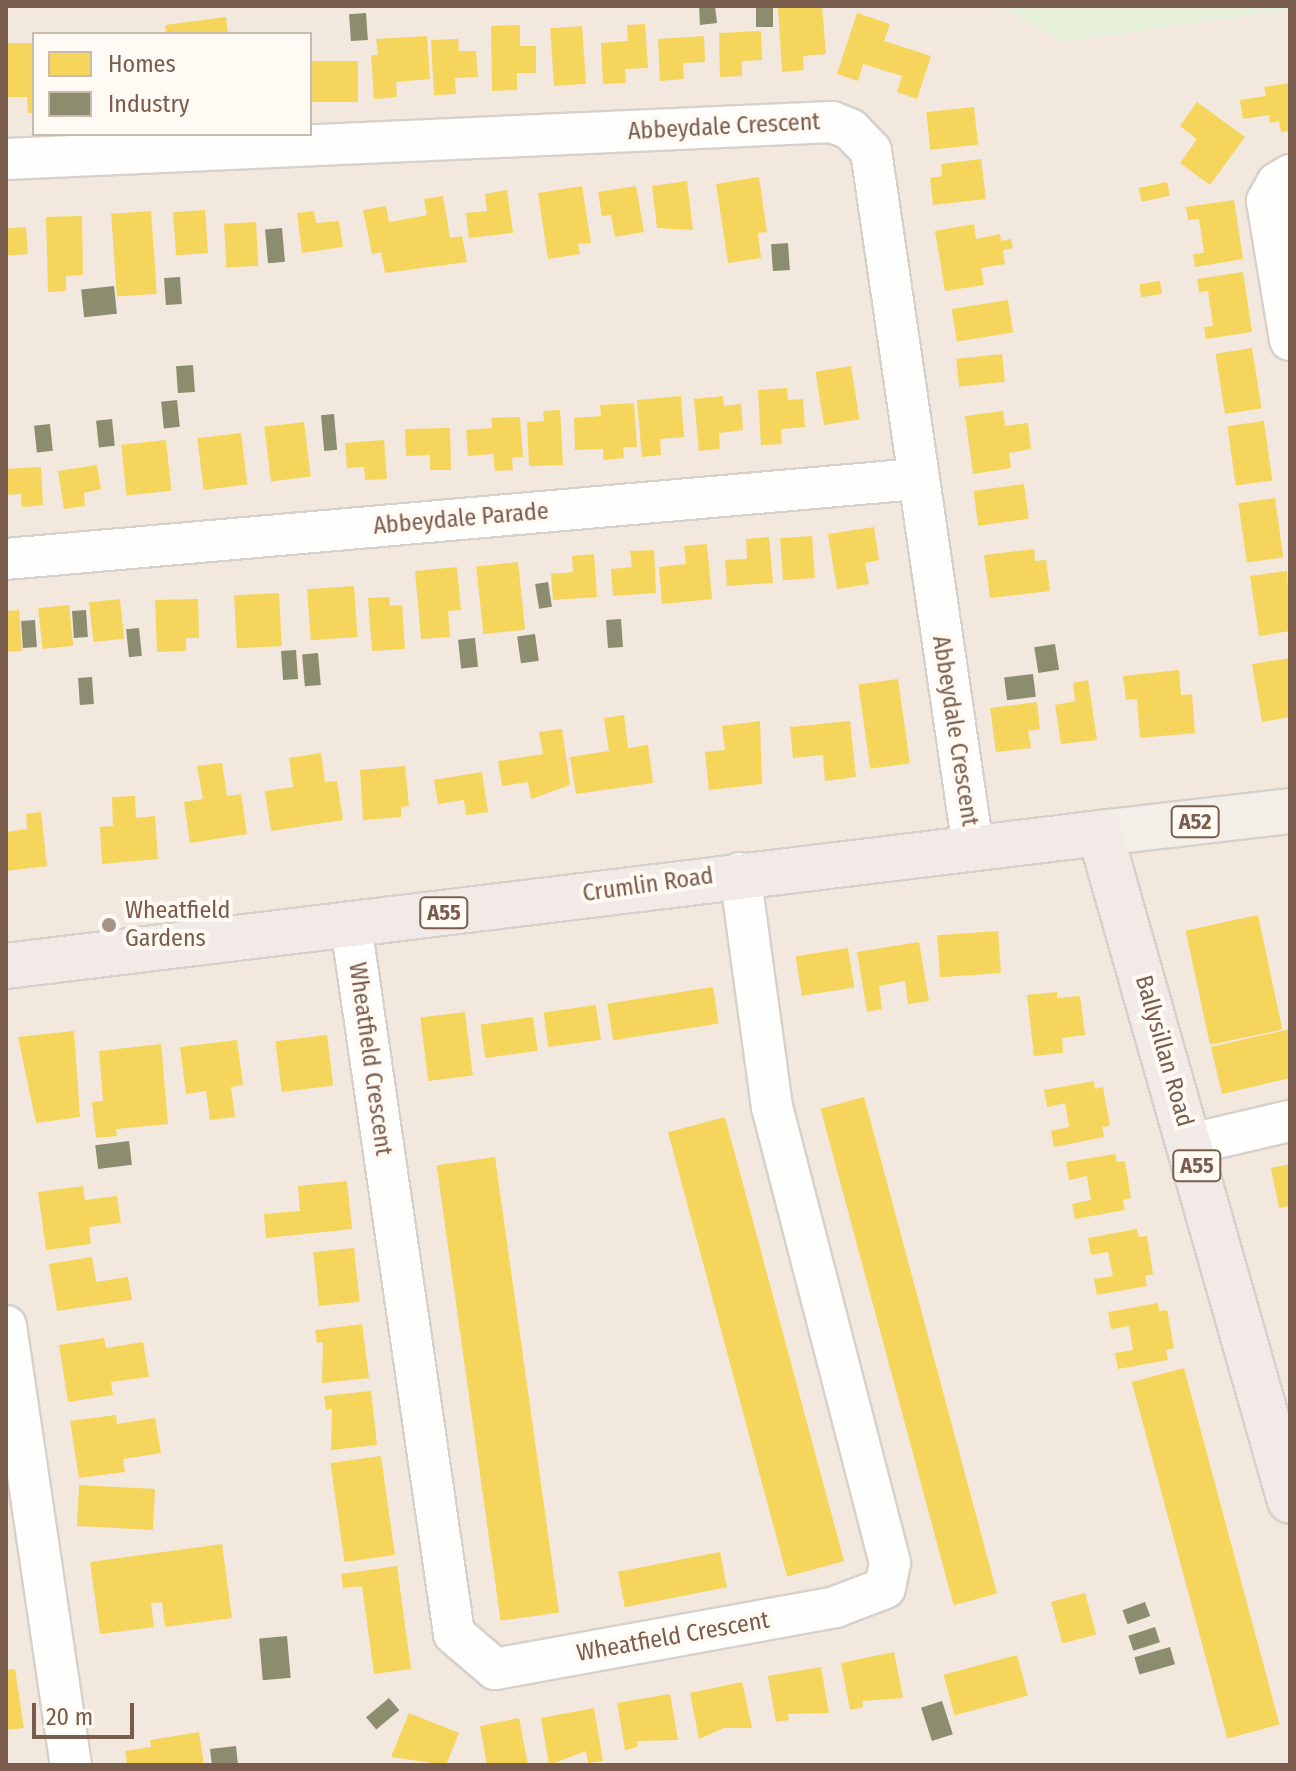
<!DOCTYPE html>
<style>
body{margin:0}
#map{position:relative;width:1296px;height:1771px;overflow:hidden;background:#f9f5f0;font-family:"Fira Sans Condensed",sans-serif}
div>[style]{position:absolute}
.residential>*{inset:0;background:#f2e8de}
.green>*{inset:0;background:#e7f0db}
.homes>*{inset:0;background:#f6d55c;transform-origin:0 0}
.industry>*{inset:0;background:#8c8c6e;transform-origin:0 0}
.roads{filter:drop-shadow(2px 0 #d7d1cb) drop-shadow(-2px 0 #d7d1cb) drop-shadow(0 2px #d7d1cb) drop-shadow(0 -2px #d7d1cb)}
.minor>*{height:40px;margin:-20px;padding:0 20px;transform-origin:20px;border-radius:20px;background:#fefefd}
.major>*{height:44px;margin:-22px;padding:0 22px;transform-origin:22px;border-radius:22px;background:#f3eee8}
.highway>*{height:44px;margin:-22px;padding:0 22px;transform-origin:22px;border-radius:22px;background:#f2eae7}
.dots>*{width:22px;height:22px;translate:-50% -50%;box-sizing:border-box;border:4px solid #fffaf3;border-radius:50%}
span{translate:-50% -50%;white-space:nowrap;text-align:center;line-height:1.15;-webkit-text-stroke:8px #fffaf3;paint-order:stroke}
.shield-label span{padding:2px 6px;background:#fffaf3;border:2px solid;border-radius:6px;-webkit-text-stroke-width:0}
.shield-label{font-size:22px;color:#7a5c4d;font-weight:700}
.street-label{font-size:24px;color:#7a5c4d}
.poi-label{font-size:24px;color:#7a5c4d}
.left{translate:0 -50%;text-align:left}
.frame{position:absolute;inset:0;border:8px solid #7a5c4d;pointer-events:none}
.legend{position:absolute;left:32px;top:32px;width:280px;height:104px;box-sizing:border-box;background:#fffaf3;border:2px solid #cabbb1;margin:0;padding:10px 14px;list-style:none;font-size:24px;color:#7a5c4d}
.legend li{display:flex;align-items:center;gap:16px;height:40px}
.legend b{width:40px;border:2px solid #cabbb1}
.scale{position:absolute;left:32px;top:1703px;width:102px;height:36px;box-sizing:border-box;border:4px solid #7a5c4d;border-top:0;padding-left:10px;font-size:24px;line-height:28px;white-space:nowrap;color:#7a5c4d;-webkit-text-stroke:6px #fffaf3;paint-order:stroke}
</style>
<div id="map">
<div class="residential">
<div style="clip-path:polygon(evenodd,6px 6px,1000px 6px,1064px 42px,1290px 9px,1290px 1765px,6px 1765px,6px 6px,34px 34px,310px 34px,310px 134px,34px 134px,34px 34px)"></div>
</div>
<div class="green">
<div style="clip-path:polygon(1000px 6px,1290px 6px,1290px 9px,1064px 42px)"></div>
</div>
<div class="homes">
<div style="clip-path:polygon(822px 6px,826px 54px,803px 56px,804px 70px,782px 72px,778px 8px)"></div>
<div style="clip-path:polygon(857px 13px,890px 24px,884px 41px,931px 56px,917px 99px,897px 92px,902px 76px,863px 64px,858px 81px,837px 74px)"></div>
<div style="clip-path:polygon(226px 17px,228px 34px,166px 34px,165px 25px)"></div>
<div style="clip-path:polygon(645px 24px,648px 68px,625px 69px,626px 83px,603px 84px,601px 43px,628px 41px,627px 25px)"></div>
<div style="clip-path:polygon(520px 25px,520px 46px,536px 46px,536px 73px,517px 73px,517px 90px,492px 91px,491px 26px)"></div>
<div style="left:582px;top:26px;width:58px;height:32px;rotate:86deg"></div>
<div style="clip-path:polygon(761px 31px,762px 60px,742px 61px,742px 76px,720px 77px,719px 33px)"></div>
<div style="clip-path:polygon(427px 36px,430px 79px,396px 82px,397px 97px,374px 99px,371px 55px,378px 55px,376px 39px)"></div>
<div style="clip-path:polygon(704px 36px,705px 62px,683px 63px,684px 79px,660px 81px,658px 39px)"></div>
<div style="clip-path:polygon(458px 39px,459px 51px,476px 51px,478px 77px,455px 78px,456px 94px,434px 95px,431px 40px)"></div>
<div style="clip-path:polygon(6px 43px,34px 43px,34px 113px,28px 113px,27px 97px,6px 97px)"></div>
<div style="left:358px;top:61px;width:41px;height:48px;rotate:90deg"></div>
<div style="clip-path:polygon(1290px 83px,1290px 131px,1281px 132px,1279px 121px,1270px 123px,1269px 115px,1243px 119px,1240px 100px,1266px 96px,1264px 87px)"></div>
<div style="clip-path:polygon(1197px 102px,1245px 137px,1210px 185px,1180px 163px,1197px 139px,1180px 126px)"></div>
<div style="left:974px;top:107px;width:38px;height:48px;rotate:84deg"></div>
<div style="clip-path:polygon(981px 159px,986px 199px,933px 205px,930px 178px,942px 176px,941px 164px)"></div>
<div style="clip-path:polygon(759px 177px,767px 232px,758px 233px,761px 258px,728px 263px,716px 184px)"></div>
<div style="clip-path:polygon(687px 181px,693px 230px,657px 228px,652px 186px)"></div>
<div style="left:1167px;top:182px;width:14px;height:29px;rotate:78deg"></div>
<div style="clip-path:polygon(582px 186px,591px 243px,578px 244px,580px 254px,548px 259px,538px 193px)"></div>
<div style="clip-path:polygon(636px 186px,644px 232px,615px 237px,611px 215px,602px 216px,598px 192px)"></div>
<div style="clip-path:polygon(507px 190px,513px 233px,469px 238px,466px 213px,487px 211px,485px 194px)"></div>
<div style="clip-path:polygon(443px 196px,450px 238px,462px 236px,467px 262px,385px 273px,381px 252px,372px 254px,363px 210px,386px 206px,389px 222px,406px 219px,427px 215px,424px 199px)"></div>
<div style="clip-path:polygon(1234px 200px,1243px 259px,1195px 267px,1193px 254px,1204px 253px,1199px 219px,1188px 220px,1186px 207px)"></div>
<div style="left:205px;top:210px;width:43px;height:32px;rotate:86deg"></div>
<div style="left:151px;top:211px;width:83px;height:40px;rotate:86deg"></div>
<div style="clip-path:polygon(314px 211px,316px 223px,339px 221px,343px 247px,302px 253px,297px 213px)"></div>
<div style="clip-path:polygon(82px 216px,83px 275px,66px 276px,66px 291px,48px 292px,46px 217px)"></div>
<div style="left:256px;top:222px;width:44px;height:32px;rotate:87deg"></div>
<div style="clip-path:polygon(974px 224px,976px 239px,1000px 234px,1001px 241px,1011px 239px,1013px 248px,1003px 250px,1005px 264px,981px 268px,984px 285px,945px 291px,935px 231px)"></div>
<div style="left:26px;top:227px;width:27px;height:20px;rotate:86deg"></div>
<div style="clip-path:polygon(1243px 272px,1252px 332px,1206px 339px,1204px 327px,1213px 326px,1208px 291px,1199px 292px,1197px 279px)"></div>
<div style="left:1160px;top:281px;width:13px;height:21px;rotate:81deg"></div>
<div style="left:1008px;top:300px;width:33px;height:57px;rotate:81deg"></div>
<div style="left:1252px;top:348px;width:61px;height:37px;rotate:81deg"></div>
<div style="left:1002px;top:354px;width:28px;height:46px;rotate:84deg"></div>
<div style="left:851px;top:366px;width:54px;height:36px;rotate:81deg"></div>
<div style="clip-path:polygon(787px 388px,788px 400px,803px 399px,805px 427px,781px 429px,782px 444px,761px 445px,758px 390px)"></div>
<div style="clip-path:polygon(681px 396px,684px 437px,660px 439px,661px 455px,642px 457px,637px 400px)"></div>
<div style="clip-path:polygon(723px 396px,724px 406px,741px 404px,743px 430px,719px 433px,720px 449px,699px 451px,694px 399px)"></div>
<div style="clip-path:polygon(634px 403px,637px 447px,623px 447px,624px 458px,603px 460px,603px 449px,575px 450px,574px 418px,601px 416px,600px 405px)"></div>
<div style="clip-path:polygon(560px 410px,563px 465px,529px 466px,527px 422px,544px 421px,543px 411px)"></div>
<div style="clip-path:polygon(1003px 411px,1005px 426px,1028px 423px,1031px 449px,1009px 453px,1011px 468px,973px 474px,965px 416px)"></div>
<div style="clip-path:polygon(520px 417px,523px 457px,512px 458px,513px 470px,495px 471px,493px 454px,468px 456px,466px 430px,492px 428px,491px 418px)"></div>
<div style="left:1264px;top:421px;width:60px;height:37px;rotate:82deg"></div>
<div style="left:304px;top:422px;width:55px;height:40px;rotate:83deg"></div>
<div style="clip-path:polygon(450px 428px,451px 470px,430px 470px,430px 455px,406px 456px,405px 429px)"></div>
<div style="left:241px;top:433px;width:52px;height:44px;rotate:83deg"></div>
<div style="left:166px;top:440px;width:51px;height:45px;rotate:84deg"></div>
<div style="clip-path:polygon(384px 440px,387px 479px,365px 480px,364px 467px,347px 468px,345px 443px)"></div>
<div style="clip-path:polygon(97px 465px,101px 489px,84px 493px,85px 506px,64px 509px,58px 471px)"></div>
<div style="clip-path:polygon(41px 467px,43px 505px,22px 507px,21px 494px,6px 495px,6px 469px)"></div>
<div style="left:1024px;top:484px;width:35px;height:51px;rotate:82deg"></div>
<div style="left:1275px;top:498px;width:60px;height:37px;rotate:82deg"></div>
<div style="clip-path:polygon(874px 527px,879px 560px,865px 563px,869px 584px,837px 589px,828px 534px)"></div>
<div style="left:812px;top:536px;width:42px;height:32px;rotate:86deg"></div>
<div style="clip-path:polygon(769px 537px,773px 583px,727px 586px,725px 560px,747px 559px,746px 539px)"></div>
<div style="clip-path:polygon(707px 544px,712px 599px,662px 604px,659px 567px,686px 564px,684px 546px)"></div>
<div style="clip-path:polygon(1034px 549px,1035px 561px,1046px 560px,1050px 591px,990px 598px,984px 555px)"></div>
<div style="clip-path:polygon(654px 550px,656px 593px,613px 596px,611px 569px,632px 567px,630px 551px)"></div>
<div style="clip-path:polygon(594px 554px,597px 597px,553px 600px,551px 574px,573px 572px,572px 556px)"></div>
<div style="left:518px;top:562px;width:68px;height:42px;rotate:84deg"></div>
<div style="clip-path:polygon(457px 567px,461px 610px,448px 611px,450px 637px,421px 639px,415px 571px)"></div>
<div style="clip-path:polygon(1287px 571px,1290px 631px,1259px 636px,1250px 576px)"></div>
<div style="left:354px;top:586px;width:51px;height:47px;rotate:86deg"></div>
<div style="left:279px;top:593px;width:53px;height:45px;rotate:87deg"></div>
<div style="clip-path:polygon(389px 597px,390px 606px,402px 605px,405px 649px,372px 651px,368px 598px)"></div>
<div style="left:120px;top:599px;width:40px;height:31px;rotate:84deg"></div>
<div style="clip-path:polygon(198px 599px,199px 638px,186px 638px,186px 651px,157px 652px,155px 600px)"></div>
<div style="left:69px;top:605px;width:41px;height:31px;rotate:84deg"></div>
<div style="clip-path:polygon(19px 610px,22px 651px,6px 652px,6px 611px)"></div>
<div style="clip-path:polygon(1290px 658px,1290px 717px,1262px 722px,1252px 664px)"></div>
<div style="clip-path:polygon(1179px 670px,1181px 695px,1192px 694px,1195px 733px,1140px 738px,1137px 699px,1126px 700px,1123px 676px)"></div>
<div style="left:898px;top:679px;width:85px;height:40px;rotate:82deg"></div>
<div style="clip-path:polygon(1088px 680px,1097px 740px,1061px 744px,1055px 705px,1075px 701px,1073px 683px)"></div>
<div style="clip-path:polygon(1037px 702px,1040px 729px,1028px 731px,1031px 748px,996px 752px,990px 708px)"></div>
<div style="clip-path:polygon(624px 715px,628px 748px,648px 745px,653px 783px,576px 794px,570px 757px,609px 751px,604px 718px)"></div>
<div style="clip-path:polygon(760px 721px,762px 784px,709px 790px,705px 752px,725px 750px,722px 726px)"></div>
<div style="clip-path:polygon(850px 721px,856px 777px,825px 781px,823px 755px,793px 758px,790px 727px)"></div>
<div style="clip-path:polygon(562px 729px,570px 785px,531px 799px,528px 782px,502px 786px,498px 761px,543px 754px,539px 732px)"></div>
<div style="clip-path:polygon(321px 753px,325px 782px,337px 781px,343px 820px,271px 831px,265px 791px,293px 787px,289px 758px)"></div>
<div style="clip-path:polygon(222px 763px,227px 796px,241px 794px,247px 834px,190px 843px,184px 802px,203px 799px,197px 766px)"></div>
<div style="clip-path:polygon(405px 766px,409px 806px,401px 807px,401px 817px,363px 820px,360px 770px)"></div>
<div style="clip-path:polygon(482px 772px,488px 812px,466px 815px,464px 800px,438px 804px,434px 780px)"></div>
<div style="clip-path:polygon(135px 796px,136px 818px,155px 816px,158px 859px,102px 864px,100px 827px,113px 826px,112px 797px)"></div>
<div style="clip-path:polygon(41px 812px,47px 866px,6px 871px,6px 832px,27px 829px,26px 814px)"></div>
<div style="left:1258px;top:915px;width:117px;height:74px;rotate:78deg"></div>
<div style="left:998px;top:931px;width:42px;height:61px;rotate:86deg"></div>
<div style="clip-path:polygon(919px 942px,929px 1001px,908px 1004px,905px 981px,894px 983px,879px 986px,882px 1009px,867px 1012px,857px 952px)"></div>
<div style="left:848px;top:948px;width:40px;height:53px;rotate:81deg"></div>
<div style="left:713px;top:987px;width:37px;height:107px;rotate:81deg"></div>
<div style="clip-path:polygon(1057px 992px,1057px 998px,1080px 996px,1085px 1035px,1062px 1038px,1063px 1053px,1034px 1056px,1027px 995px)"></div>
<div style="left:596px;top:1005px;width:35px;height:53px;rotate:82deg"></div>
<div style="left:465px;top:1012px;width:64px;height:45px;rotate:83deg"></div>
<div style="left:533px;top:1017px;width:34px;height:53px;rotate:82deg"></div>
<div style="clip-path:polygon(1290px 1029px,1290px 1078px,1222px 1094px,1211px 1047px)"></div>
<div style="clip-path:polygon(74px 1031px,80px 1117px,36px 1123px,18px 1037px)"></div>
<div style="left:327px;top:1035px;width:51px;height:52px;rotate:83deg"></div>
<div style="clip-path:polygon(237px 1040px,243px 1085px,231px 1087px,235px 1117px,210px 1120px,206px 1091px,186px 1094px,180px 1047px)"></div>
<div style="clip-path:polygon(161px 1044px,168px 1124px,116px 1129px,117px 1136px,96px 1138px,92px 1102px,103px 1101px,99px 1051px)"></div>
<div style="clip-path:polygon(1094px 1081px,1095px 1089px,1103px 1087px,1110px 1126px,1102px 1127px,1104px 1137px,1054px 1147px,1051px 1131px,1069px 1127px,1065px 1103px,1047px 1107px,1044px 1090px)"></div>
<div style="left:864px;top:1097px;width:514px;height:45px;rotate:75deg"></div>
<div style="left:725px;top:1117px;width:460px;height:59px;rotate:75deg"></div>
<div style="clip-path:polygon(1115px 1154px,1117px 1162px,1125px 1161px,1131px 1198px,1123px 1200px,1125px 1210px,1075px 1219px,1072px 1204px,1091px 1200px,1087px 1176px,1069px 1180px,1066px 1162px)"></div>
<div style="left:495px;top:1157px;width:460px;height:59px;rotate:82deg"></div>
<div style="clip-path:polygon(1290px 1164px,1290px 1206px,1279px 1208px,1271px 1168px)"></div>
<div style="clip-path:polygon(347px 1181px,352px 1229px,266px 1238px,264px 1214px,300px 1211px,298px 1186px)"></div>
<div style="clip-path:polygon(83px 1186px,85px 1200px,117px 1196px,121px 1223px,89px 1227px,91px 1244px,46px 1250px,38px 1192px)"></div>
<div style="clip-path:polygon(1137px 1229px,1139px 1237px,1147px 1236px,1153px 1274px,1145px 1276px,1147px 1286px,1097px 1295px,1094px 1279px,1113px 1276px,1108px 1252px,1091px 1255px,1088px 1238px)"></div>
<div style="left:354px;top:1248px;width:54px;height:41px;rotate:84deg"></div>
<div style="clip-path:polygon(92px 1257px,96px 1282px,128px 1277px,132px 1300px,57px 1311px,49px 1264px)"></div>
<div style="clip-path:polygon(1158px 1303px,1159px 1311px,1167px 1310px,1174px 1348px,1166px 1350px,1168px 1360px,1118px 1369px,1115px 1353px,1133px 1350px,1129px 1326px,1111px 1329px,1108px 1312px)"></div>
<div style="clip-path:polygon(362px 1324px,369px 1378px,322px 1383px,323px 1342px,317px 1343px,315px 1330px)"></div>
<div style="clip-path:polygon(104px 1338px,106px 1348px,143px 1342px,149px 1377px,111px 1382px,113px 1395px,68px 1402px,59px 1345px)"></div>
<div style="left:1184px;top:1368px;width:369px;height:54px;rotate:75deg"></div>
<div style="clip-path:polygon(371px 1391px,377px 1445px,331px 1450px,332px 1409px,326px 1410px,324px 1396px)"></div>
<div style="clip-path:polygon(116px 1415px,117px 1424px,155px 1418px,161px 1453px,123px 1459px,125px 1472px,79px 1478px,70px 1421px)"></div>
<div style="left:381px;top:1456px;width:100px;height:51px;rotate:82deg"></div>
<div style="left:155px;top:1489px;width:41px;height:76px;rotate:93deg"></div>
<div style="clip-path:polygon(222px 1544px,232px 1618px,165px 1627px,162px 1602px,151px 1603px,154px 1627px,100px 1634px,90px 1562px)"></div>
<div style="left:720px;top:1552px;width:36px;height:104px;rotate:79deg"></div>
<div style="clip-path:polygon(397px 1566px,411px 1669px,374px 1674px,362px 1586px,343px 1588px,341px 1574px)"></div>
<div style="left:1085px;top:1593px;width:43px;height:35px;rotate:75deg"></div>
<div style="clip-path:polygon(894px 1652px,903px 1698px,862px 1701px,863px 1707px,850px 1710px,841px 1663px)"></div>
<div style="left:1017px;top:1655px;width:42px;height:76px;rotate:75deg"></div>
<div style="clip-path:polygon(821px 1667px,829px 1713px,788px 1714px,789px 1720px,776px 1722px,768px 1676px)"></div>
<div style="clip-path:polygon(15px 1669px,24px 1728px,6px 1730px,6px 1670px)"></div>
<div style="clip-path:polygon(742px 1682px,752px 1728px,724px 1728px,699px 1739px,690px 1693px)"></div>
<div style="clip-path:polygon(670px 1694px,678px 1740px,637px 1741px,637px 1747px,625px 1750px,617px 1703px)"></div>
<div style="clip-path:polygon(594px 1708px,603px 1761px,588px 1763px,586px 1751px,549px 1765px,541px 1718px)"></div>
<div style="clip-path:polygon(409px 1713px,459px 1733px,446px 1765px,391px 1757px)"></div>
<div style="clip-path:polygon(519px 1718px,528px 1765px,487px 1765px,480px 1726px)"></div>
<div style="clip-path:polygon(199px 1732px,204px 1765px,127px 1765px,125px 1751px,151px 1747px,150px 1740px)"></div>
</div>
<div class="industry">
<div style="clip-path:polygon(699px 6px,715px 6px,717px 23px,700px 25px)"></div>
<div style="left:756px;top:6px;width:17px;height:21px"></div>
<div style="left:366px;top:13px;width:27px;height:17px;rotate:86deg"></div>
<div style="left:282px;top:228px;width:34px;height:17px;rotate:85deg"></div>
<div style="left:788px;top:243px;width:27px;height:17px;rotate:86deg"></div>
<div style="left:180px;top:277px;width:27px;height:16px;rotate:86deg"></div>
<div style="left:114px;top:286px;width:28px;height:33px;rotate:84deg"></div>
<div style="left:193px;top:365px;width:27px;height:17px;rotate:86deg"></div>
<div style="left:177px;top:400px;width:27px;height:16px;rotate:84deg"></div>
<div style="left:334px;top:414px;width:36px;height:13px;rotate:85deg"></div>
<div style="left:112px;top:419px;width:27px;height:16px;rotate:84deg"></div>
<div style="left:50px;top:424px;width:27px;height:16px;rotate:84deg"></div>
<div style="left:548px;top:582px;width:25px;height:13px;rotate:81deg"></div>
<div style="left:86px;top:610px;width:27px;height:14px;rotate:86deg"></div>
<div style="left:621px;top:619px;width:28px;height:15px;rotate:86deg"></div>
<div style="left:35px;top:620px;width:27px;height:14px;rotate:86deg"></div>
<div style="left:139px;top:628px;width:28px;height:13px;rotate:84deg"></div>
<div style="left:535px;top:634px;width:27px;height:18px;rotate:82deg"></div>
<div style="left:475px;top:638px;width:29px;height:17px;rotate:84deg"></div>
<div style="left:1055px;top:644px;width:26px;height:21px;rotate:81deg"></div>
<div style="left:296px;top:650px;width:29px;height:15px;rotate:86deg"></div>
<div style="left:318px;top:653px;width:32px;height:16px;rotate:85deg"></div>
<div style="left:1033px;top:674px;width:23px;height:29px;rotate:83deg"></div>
<div style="left:92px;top:677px;width:27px;height:14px;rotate:86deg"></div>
<div style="left:129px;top:1141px;width:24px;height:34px;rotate:83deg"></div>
<div style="left:1145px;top:1602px;width:15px;height:24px;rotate:70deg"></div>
<div style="left:1155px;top:1627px;width:16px;height:28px;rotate:72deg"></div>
<div style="left:287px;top:1636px;width:42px;height:28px;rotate:85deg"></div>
<div style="left:1170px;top:1647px;width:18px;height:37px;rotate:74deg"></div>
<div style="left:389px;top:1698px;width:16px;height:30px;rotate:50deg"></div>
<div style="left:942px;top:1701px;width:35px;height:22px;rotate:72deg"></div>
<div style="clip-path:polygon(236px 1746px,238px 1765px,212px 1765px,210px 1749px)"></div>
</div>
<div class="roads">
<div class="minor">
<div style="left:6px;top:159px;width:827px;rotate:-2.56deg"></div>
<div style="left:832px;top:122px;width:19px;rotate:21deg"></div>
<div style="left:850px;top:129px;width:30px;rotate:46deg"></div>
<div style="left:871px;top:151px;width:704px;rotate:81.67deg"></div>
<div style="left:1290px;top:175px;width:15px;rotate:148deg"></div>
<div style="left:1277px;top:183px;width:21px;rotate:119deg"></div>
<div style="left:1267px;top:201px;width:141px;rotate:80.6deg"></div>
<div style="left:6px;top:559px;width:915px;rotate:-5.02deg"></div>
<div style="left:351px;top:925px;width:716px;rotate:81.73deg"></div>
<div style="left:454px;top:1634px;width:54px;rotate:40.5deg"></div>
<div style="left:495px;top:1669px;width:346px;rotate:-10.3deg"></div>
<div style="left:835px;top:1607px;width:53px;rotate:-20.8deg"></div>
<div style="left:885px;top:1588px;width:25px;rotate:-79deg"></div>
<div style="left:890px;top:1563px;width:471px;rotate:-104.5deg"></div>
<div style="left:772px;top:1107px;width:236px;rotate:-97.8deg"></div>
<div style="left:1191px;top:1144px;width:102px;rotate:-13.1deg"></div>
<div style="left:6px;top:1326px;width:444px;rotate:81.6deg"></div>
</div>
<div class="major">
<div style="left:1100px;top:833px;width:191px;rotate:-6.6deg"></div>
</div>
<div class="highway">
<div style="left:6px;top:966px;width:1102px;rotate:-6.93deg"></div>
<div style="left:1100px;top:833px;width:694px;rotate:74.12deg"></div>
</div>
</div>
<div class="dots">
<div style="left:109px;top:925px;background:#a69286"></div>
</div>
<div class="shield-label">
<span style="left:1195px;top:822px">A52</span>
<span style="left:444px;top:913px">A55</span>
<span style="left:1197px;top:1166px">A55</span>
</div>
<div class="street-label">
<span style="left:724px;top:127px;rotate:-3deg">Abbeydale Crescent</span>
<span style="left:461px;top:519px;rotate:-5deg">Abbeydale Parade</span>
<span style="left:955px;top:731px;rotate:81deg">Abbeydale Crescent</span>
<span style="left:648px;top:885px;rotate:-8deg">Crumlin Road</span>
<span style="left:1164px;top:1051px;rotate:74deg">Ballysillan Road</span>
<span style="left:370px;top:1059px;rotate:82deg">Wheatfield Crescent</span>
<span style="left:673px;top:1637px;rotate:-10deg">Wheatfield Crescent</span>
</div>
<div class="poi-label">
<span class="left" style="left:125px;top:925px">Wheatfield<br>Gardens</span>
</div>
<div class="frame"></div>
<ul class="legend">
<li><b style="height:22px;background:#f6d55c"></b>Homes</li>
<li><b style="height:22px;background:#8c8c6e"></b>Industry</li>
</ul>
<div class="scale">20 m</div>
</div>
